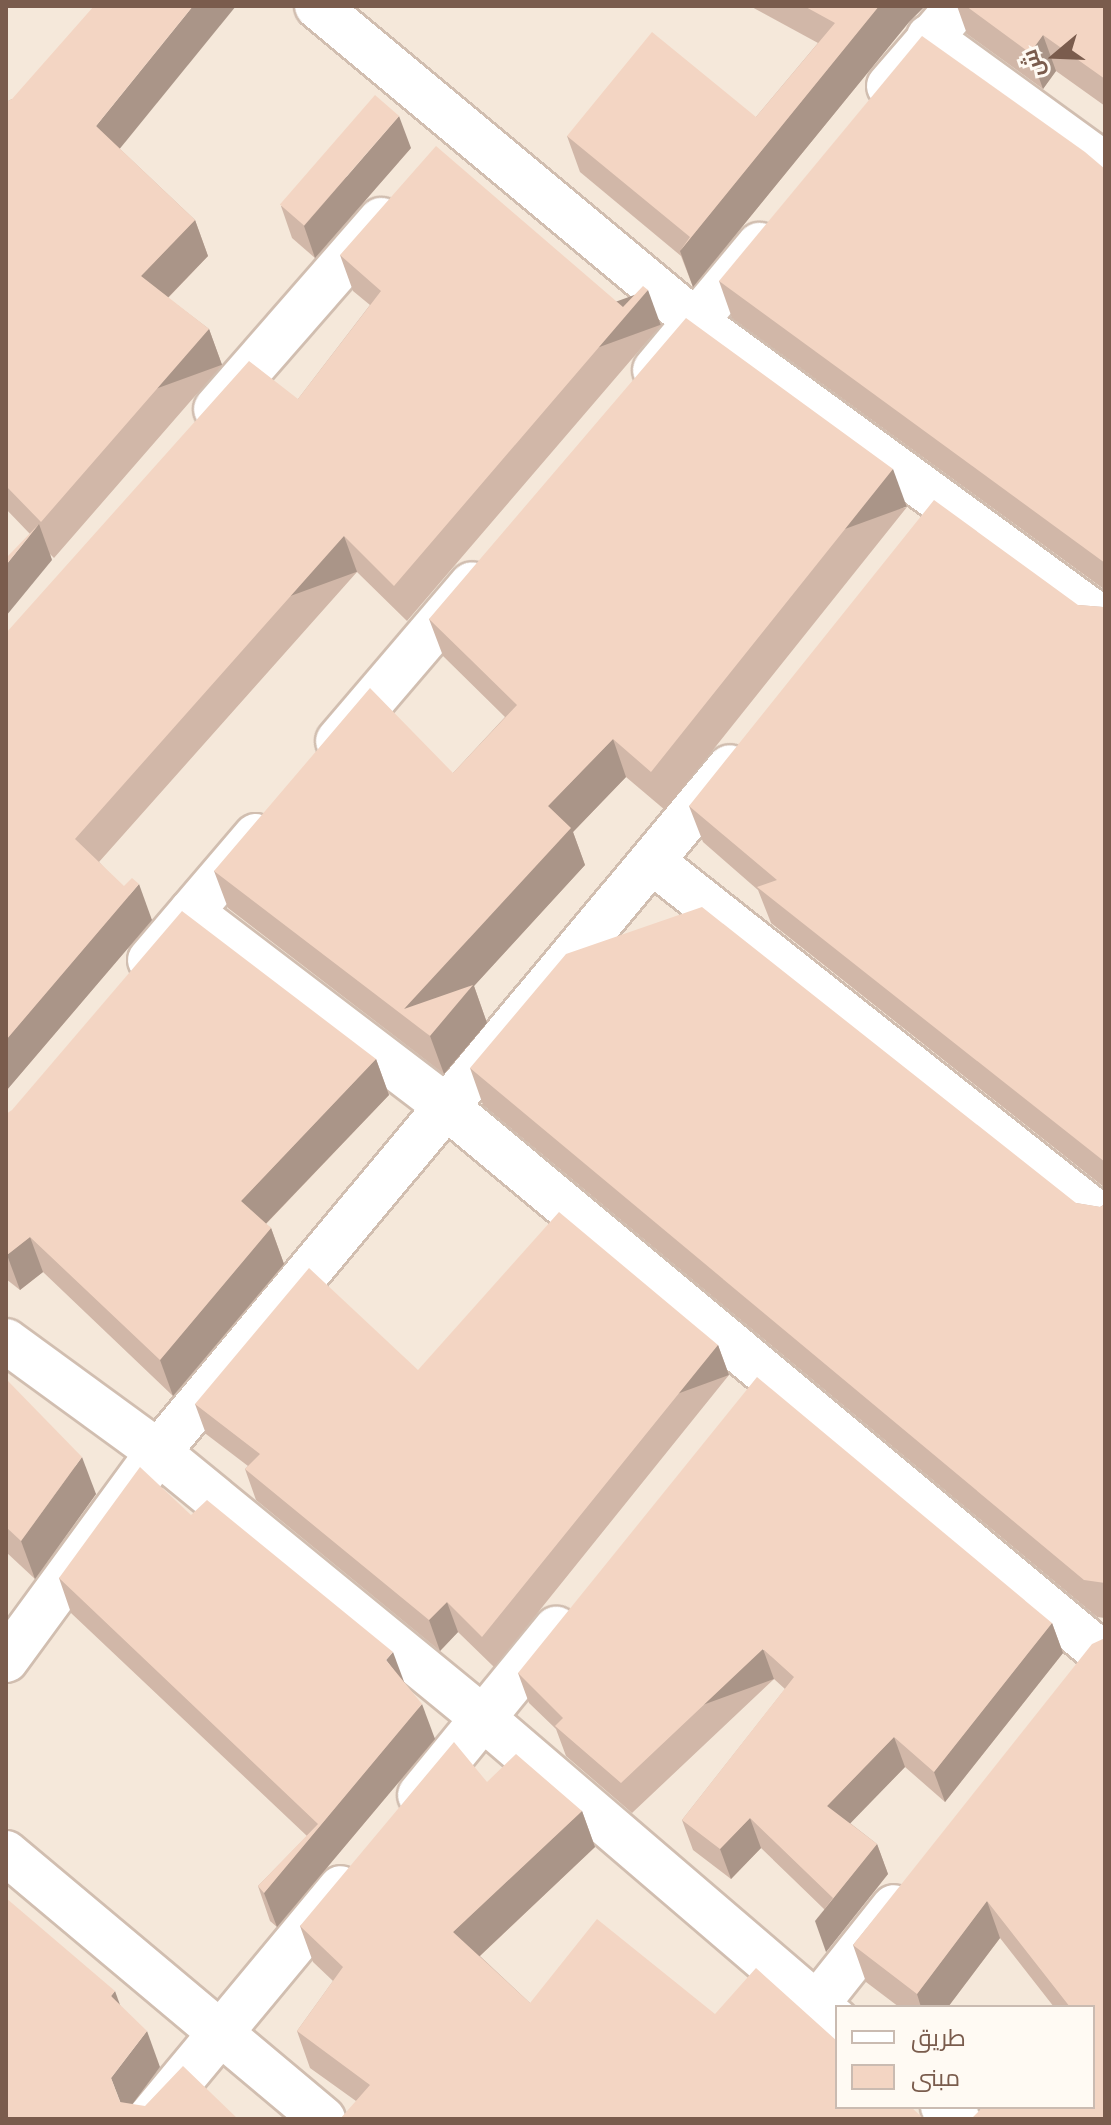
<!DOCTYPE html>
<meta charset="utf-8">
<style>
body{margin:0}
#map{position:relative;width:1111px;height:2125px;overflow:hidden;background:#fdf6ec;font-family:Inter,Cairo,sans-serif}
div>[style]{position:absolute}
.residential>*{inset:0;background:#f5e8da}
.roads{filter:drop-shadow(2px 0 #d1beb0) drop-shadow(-2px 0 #d1beb0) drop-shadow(0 2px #d1beb0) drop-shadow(0 -2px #d1beb0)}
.minor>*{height:44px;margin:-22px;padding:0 22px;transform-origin:22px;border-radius:22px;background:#fff}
.wall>*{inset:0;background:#d1b7a8}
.shaded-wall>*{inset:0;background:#aa9588;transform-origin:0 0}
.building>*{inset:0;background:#f3d5c3;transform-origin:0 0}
span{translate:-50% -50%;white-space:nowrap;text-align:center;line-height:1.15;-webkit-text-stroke:7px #fffaf3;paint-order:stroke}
.frame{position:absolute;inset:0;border:8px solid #7a5c4d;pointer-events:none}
.legend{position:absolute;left:835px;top:2005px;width:260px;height:104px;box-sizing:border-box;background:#fffaf3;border:2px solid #cabbb1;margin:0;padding:10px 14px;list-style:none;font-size:24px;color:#7a5c4d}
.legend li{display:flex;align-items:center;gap:16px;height:40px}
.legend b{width:40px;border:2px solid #cabbb1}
.north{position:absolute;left:1015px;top:16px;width:80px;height:80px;-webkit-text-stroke:6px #fffaf3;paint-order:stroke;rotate:251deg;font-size:22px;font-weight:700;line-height:32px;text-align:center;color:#7a5c4d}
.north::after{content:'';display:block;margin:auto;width:28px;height:36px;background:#7a5c4d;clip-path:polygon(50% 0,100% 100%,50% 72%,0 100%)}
</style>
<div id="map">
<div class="residential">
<div style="clip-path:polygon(evenodd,6px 6px,1105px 6px,1105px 2119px,6px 2119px,6px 6px,837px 2007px,1093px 2007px,1093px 2107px,837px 2107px,837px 2007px)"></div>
</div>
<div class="roads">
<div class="minor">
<div style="left:317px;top:6px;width:493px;rotate:39.8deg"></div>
<div style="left:696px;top:322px;width:507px;rotate:36.17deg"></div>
<div style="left:929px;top:37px;width:218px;rotate:36deg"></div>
<div style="left:889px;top:86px;width:106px;rotate:-49.2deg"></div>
<div style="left:655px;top:370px;width:163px;rotate:-50.2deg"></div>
<div style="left:216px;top:409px;width:251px;rotate:-48.9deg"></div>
<div style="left:338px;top:741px;width:206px;rotate:-49.5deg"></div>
<div style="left:654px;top:863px;width:575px;rotate:38.36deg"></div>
<div style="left:191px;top:912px;width:323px;rotate:37.3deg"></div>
<div style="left:448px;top:1108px;width:856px;rotate:39.83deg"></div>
<div style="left:150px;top:960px;width:163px;rotate:-49.5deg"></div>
<div style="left:6px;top:1341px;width:188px;rotate:36.1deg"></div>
<div style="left:158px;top:1452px;width:421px;rotate:39.3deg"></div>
<div style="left:484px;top:1719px;width:465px;rotate:40.6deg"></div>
<div style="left:6px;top:1660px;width:258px;rotate:-53.8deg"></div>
<div style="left:158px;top:1452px;width:892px;rotate:-50.14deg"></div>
<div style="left:420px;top:1795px;width:215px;rotate:-50.7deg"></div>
<div style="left:6px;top:1853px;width:414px;rotate:40deg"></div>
<div style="left:816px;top:2005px;width:125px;rotate:-51.5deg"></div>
<div style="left:943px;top:2107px;width:19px;rotate:39deg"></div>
<div style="left:149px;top:2119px;width:300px;rotate:-50.3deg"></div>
</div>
</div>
<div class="wall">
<div style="clip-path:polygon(750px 6px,925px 6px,909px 22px,693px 287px,681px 256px,580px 172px,567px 136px,756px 117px,818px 43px)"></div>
<div style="clip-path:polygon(957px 6px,1105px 6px,1105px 106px,1056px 71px,1043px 89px,967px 34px)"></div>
<div style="clip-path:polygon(12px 99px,120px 149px,195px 220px,208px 256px,168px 298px,209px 329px,222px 365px,54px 558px,50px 554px,52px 560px,30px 534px,6px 509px,6px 102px)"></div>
<div style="clip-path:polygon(411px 148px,315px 258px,292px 238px,281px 206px)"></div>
<div style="clip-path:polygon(1105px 169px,1105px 590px,732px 318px,719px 281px)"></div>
<div style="clip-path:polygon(340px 255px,623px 307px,661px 325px,407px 621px,357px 572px,99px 862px,152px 920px,6px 1091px,6px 633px,298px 399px,370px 305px,353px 291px)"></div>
<div style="clip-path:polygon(907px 507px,665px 810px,626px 777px,573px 832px,585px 865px,474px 986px,487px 1023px,444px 1074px,228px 908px,214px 871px,453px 773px,505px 717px,443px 656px,429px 619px)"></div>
<div style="clip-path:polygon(1105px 604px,1105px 1188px,771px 923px,758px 890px,703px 842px,689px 806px,1078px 605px,1103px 607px)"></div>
<div style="clip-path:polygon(376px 1059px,389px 1095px,266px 1224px,271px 1228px,284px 1264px,173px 1396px,43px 1272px,20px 1290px,6px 1279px,6px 1114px)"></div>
<div style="clip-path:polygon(470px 1068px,1076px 1203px,1100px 1207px,1105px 1204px,1105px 1618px,1097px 1617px,483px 1105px)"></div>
<div style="clip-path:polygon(718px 1345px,729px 1375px,494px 1667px,458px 1632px,440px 1651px,256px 1500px,245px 1469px,248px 1466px,206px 1434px,195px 1404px,418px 1370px)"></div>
<div style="clip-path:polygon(6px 1379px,96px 1494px,35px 1579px,6px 1552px)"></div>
<div style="clip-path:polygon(191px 1515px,404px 1682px,435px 1739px,277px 1927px,270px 1921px,258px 1886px,307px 1836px,71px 1613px,59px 1578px)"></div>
<div style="clip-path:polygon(1052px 1623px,1063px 1653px,945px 1802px,905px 1767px,850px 1823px,877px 1844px,888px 1874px,826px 1952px,824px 1909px,761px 1848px,731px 1879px,693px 1850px,682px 1820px,785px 1689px,774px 1679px,632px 1813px,566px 1756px,556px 1729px,529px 1703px,518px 1673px)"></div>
<div style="clip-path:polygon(1105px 1638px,1093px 2007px,1054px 2007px,1000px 1938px,948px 2007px,899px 2007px,866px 1982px,853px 1945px)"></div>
<div style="clip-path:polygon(487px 1782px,582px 1811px,595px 1847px,480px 1956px,530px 2003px,715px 2014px,356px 2101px,310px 2068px,297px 2031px,333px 1981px,313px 1962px,300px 1926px)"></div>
</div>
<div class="shaded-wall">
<div style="clip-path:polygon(193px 6px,236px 6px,109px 162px,96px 126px)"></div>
<div style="clip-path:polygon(879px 6px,925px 6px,909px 22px,693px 287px,680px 251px)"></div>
<div style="clip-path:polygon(1043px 35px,1056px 71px,1043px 89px,1030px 53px)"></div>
<div style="clip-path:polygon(399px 116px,411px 148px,315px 258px,304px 226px)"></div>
<div style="clip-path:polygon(195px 220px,208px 256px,154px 312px,141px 276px)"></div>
<div style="left:648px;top:290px;width:37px;height:390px;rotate:70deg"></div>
<div style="left:209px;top:329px;width:38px;height:256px;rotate:70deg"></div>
<div style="left:893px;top:469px;width:40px;height:388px;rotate:70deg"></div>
<div style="clip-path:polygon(39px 524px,52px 560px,6px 616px,6px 565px)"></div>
<div style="left:344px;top:536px;width:38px;height:405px;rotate:70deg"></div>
<div style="clip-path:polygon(613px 739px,626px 777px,573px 832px,585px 865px,474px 986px,487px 1023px,444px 1074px,430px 1036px,404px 1009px,548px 806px)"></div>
<div style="clip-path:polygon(139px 884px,152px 920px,6px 1091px,6px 1040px)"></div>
<div style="clip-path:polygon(376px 1059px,389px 1095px,254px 1236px,241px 1201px)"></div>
<div style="clip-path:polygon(271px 1228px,284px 1264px,173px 1396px,160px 1360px)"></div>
<div style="clip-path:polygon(30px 1237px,43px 1272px,20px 1290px,7px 1255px)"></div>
<div style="left:718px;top:1345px;width:32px;height:375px;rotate:70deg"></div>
<div style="clip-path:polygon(82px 1457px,96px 1494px,35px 1579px,21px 1541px)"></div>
<div style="clip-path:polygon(447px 1602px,458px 1632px,440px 1651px,429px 1620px)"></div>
<div style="clip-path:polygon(1052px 1623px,1063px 1653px,945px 1802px,934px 1772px)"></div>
<div style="left:763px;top:1649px;width:32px;height:195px;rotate:70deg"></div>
<div style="clip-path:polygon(393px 1652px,406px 1687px,386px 1660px)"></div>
<div style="clip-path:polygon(422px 1704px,435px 1739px,277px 1927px,264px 1893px)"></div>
<div style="clip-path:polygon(894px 1737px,905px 1767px,838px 1836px,827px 1806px)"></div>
<div style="clip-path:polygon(582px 1811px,595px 1847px,467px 1968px,453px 1932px)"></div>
<div style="clip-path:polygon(750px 1818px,761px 1848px,731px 1879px,720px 1849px)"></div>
<div style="clip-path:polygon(877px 1844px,888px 1874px,826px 1952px,815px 1921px)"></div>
<div style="clip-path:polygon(987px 1901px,1000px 1938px,948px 2007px,921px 2007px,917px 1994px)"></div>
<div style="clip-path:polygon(115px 1991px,128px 2027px,111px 1996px)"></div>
<div style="clip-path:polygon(147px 2031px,160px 2067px,125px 2114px,111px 2078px)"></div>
</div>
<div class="building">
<div style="clip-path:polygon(94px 6px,193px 6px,96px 126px,195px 220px,141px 276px,209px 329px,41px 522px,6px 486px,6px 102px,12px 99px)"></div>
<div style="clip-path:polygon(804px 6px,879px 6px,680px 251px,690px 237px,567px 136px,652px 32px,756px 117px,835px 23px)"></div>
<div style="clip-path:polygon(966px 6px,1105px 6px,1105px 79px,1043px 35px,1030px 53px)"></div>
<div style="clip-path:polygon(922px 36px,1085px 152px,1105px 169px,1105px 563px,719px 281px)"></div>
<div style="left:375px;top:95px;width:32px;height:145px;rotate:41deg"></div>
<div style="clip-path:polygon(436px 146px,623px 307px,643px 286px,648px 290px,394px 586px,344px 536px,75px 839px,124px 886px,132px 878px,139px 884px,6px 1040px,6px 633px,249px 361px,298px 399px,381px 291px,340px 255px)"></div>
<div style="clip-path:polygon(686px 318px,893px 469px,651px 772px,613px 739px,548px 806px,571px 828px,404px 1009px,473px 985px,430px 1036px,214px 871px,370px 688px,453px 773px,517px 705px,429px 619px)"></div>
<div style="clip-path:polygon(934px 500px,1078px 605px,1103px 607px,1105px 604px,1105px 1162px,757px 887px,777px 880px,689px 806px)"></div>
<div style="clip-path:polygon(39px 524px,6px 565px,6px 558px)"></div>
<div style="clip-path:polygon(702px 907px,1076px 1203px,1100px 1207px,1105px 1204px,1105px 1583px,1084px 1580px,470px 1068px,566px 954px)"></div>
<div style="clip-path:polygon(182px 911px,376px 1059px,241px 1201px,271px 1228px,160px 1360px,30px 1237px,7px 1255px,6px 1254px,6px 1114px,12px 1110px)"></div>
<div style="clip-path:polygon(559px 1212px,718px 1345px,482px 1637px,447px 1602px,429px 1620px,245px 1469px,260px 1454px,195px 1404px,309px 1268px,418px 1370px)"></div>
<div style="clip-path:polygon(757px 1377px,1052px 1623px,934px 1772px,894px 1737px,827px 1806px,877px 1844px,815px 1921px,833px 1898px,750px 1818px,720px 1849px,682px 1820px,794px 1677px,763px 1649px,621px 1783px,555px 1726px,563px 1718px,518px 1673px)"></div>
<div style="clip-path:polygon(6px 1379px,82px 1457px,21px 1541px,6px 1527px)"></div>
<div style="clip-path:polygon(140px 1467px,191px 1515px,207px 1500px,393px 1652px,386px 1660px,422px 1704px,264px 1893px,258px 1886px,318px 1824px,59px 1578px)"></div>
<div style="clip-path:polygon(1105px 1638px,1105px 2119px,971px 2119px,983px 2107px,1093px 2107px,1093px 2007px,1070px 2007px,987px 1901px,917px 1994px,853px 1945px,1092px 1644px)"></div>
<div style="clip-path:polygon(454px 1742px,487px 1782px,516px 1754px,582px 1811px,453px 1932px,530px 2003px,597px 1919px,715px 2014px,756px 1968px,837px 2041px,837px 2107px,911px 2107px,924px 2119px,340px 2119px,370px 2085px,297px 2031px,343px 1967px,300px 1926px)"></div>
<div style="clip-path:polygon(6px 1898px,115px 1991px,111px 1996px,147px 2031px,111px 2078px,120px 2102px,145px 2106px,183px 2066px,238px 2119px,6px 2119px)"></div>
</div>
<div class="frame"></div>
<ul class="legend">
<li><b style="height:10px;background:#fff"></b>طريق</li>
<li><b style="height:22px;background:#f3d5c3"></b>مبنى</li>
</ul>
<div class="north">ش</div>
</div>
